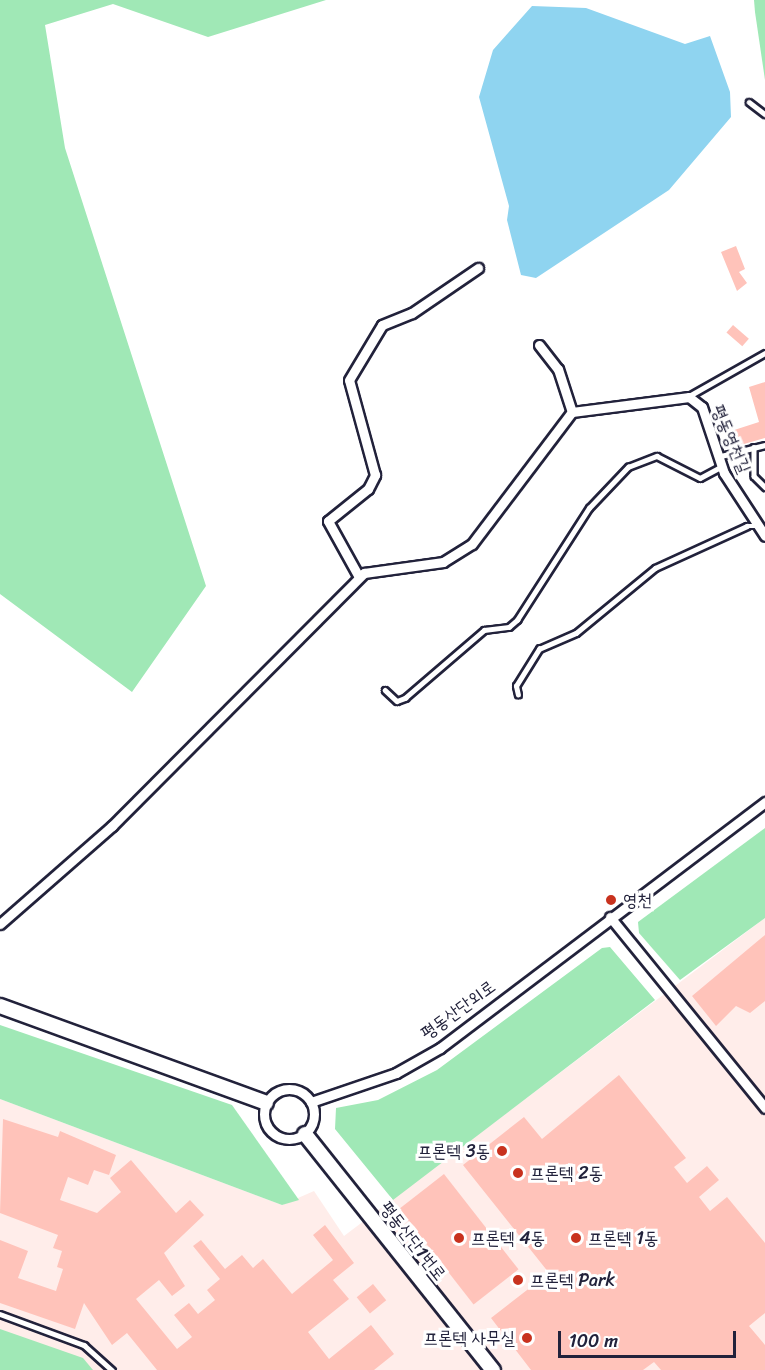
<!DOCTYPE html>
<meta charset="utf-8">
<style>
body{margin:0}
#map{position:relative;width:765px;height:1370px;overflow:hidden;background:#fff;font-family:Sriracha,"Poor Story",sans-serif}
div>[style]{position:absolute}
.built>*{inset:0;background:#ffedea}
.green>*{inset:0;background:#a0e8b6}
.water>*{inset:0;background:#8fd4f0}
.building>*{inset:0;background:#ffc3ba;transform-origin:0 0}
.roads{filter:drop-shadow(2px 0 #22223b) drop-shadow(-2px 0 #22223b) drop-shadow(0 2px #22223b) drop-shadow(0 -2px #22223b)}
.lane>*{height:4.5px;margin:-2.25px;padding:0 2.25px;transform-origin:2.25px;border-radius:2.25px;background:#fff}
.street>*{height:9px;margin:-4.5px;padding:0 4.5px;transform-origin:4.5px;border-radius:4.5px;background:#fff}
.street>.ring{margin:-4.5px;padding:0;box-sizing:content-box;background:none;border:9px solid #fff;border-radius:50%}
.secondary>*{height:14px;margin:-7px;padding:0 7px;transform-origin:7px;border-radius:7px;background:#fff}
.dots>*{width:16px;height:16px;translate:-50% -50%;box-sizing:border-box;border:3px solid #fff;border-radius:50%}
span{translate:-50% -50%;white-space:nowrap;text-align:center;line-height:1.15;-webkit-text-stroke:6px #fff;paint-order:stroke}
.street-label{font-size:18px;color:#22223b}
.poi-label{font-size:18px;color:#22223b}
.left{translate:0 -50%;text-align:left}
.right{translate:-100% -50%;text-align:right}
.scale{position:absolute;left:558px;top:1331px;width:178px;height:27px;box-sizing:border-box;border:3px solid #22223b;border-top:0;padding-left:8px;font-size:18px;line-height:21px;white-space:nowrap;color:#22223b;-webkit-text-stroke:4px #fff;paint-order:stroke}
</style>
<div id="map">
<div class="built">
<div style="clip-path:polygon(765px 918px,765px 1370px,0 1370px,0 1099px,282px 1205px,314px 1191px,344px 1236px)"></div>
</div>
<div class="green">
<div style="clip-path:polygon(0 0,326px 0,208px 37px,113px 4px,45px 25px,65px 148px,206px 586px,132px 692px,0 594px)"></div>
<div style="clip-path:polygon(754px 0,765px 0,765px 80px,755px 12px)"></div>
<div style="clip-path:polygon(765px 828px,765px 918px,680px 980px,639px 933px,638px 922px)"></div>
<div style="clip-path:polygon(610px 947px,655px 1000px,393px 1200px,335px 1129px,336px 1108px,378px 1100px,437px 1070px,602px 948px)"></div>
<div style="clip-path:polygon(0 1025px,232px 1105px,299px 1200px,282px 1205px,0 1099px)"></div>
<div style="clip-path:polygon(0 1329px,83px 1358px,93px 1370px,0 1370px)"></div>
</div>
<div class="water">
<div style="clip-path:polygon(532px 6px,586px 8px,685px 44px,710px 36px,730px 92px,731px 117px,669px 190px,536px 278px,521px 275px,507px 220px,509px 206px,479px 97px,493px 50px)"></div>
</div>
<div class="building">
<div style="clip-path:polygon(736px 246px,745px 269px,739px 272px,747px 283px,737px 291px,721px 252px)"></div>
<div style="left:733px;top:325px;width:21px;height:10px;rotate:41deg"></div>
<div style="clip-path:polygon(765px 382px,765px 438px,730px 448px,728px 432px,759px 422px,749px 387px)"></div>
<div style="clip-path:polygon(765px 935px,765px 1001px,750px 1013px,736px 1006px,716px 1026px,692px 996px)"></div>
<div style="clip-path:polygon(619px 1075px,686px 1158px,674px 1167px,687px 1183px,707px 1166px,719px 1180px,699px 1197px,710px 1211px,727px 1197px,765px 1243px,765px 1313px,749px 1326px,765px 1345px,765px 1370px,661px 1370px,654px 1362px,643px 1370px,531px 1370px,491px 1318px,549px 1273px,463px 1165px,524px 1117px,542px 1139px)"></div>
<div style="clip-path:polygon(3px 1119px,58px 1137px,60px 1131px,116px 1155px,109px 1175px,94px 1170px,88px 1185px,68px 1177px,60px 1200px,97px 1213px,121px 1192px,110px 1178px,131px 1160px,176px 1213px,190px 1200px,204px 1215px,164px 1253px,185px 1286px,172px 1296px,159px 1280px,136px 1299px,177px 1349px,192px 1337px,174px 1315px,189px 1303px,198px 1314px,215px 1300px,207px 1290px,220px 1279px,193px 1246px,201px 1240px,225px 1269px,242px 1255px,253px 1268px,263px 1259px,292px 1294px,333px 1260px,313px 1235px,325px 1225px,354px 1263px,333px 1280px,349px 1299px,308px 1332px,329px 1359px,371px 1325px,394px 1354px,374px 1370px,157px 1370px,127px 1333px,112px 1345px,84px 1303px,75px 1329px,0 1303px,0 1240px,28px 1251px,18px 1278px,56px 1291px,63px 1269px,57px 1267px,62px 1251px,53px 1248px,58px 1235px,0 1213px)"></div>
<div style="left:444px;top:1174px;width:121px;height:57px;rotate:52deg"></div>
<div style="left:373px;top:1284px;width:21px;height:21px;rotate:51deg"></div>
</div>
<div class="roads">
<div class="lane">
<div style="left:749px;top:102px;width:20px;rotate:37deg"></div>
<div style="left:689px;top:396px;width:87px;rotate:-29.5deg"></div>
<div style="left:754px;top:447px;width:29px;rotate:90deg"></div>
<div style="left:754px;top:476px;width:16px;rotate:45deg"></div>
<div style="left:721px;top:456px;width:45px;rotate:-14deg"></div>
<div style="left:385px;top:690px;width:16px;rotate:43deg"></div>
<div style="left:397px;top:701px;width:9px;rotate:-21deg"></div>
<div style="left:405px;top:698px;width:104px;rotate:-40.7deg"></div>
<div style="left:484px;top:630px;width:25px;rotate:-7deg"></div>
<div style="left:509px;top:627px;width:11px;rotate:-41deg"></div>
<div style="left:517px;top:620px;width:133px;rotate:-57.3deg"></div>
<div style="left:589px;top:508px;width:57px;rotate:-46.4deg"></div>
<div style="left:628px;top:467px;width:31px;rotate:-21deg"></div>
<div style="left:657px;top:456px;width:48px;rotate:27.1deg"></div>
<div style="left:700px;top:478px;width:26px;rotate:-28deg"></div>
<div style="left:518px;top:695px;width:9px;rotate:-103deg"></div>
<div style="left:516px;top:686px;width:44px;rotate:-58.1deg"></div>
<div style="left:539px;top:649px;width:40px;rotate:-23.4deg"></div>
<div style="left:576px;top:633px;width:102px;rotate:-39.4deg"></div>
<div style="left:655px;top:568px;width:101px;rotate:-24.5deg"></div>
<div style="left:747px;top:526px;width:12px"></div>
<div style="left:0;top:1314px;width:90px;rotate:20.3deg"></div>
<div style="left:84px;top:1345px;width:38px;rotate:42deg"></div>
</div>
<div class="street">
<div style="left:539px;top:345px;width:31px;rotate:52deg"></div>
<div style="left:558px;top:369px;width:45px;rotate:72deg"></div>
<div style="left:572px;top:412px;width:118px;rotate:-7.3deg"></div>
<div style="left:689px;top:397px;width:16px;rotate:38deg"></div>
<div style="left:702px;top:407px;width:70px;rotate:71.6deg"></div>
<div style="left:724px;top:473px;width:75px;rotate:56.9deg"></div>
<div style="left:359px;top:577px;width:64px;rotate:-119deg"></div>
<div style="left:328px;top:521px;width:51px;rotate:-38.7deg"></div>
<div style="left:368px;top:489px;width:16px;rotate:-63deg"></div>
<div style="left:375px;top:475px;width:98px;rotate:-105.3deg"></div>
<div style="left:349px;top:380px;width:64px;rotate:-59deg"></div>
<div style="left:382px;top:325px;width:32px;rotate:-22deg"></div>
<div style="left:412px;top:313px;width:80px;rotate:-34.3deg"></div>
<div style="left:610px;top:917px;width:246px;rotate:50.9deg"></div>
<div style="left:0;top:924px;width:149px;rotate:-41.2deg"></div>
<div style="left:112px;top:826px;width:357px;rotate:-45.1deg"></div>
<div style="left:364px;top:573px;width:80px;rotate:-7.9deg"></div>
<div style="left:443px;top:562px;width:34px;rotate:-32deg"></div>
<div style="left:472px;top:544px;width:166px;rotate:-52.9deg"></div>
<div class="ring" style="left:264px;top:1089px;width:41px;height:41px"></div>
<div style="left:311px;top:1102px;width:90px;rotate:-18.8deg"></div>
<div style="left:396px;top:1073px;width:51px;rotate:-29.6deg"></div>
<div style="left:440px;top:1048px;width:408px;rotate:-37.1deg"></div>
</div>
<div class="secondary">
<div style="left:0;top:1006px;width:283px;rotate:20deg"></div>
<div style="left:305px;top:1134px;width:302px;rotate:51.5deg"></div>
</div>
</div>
<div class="dots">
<div style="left:611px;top:900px;background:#c8321e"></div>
<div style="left:502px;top:1151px;background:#c8321e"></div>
<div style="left:518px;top:1173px;background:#c8321e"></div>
<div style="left:459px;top:1238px;background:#c8321e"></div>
<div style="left:576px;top:1238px;background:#c8321e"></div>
<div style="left:518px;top:1280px;background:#c8321e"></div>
<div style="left:527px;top:1338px;background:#c8321e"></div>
</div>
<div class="street-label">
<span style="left:731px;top:439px;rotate:67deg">평동영천길</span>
<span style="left:458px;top:1010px;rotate:-36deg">평동산단외로</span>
<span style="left:413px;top:1241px;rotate:52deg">평동산단1번로</span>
</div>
<div class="poi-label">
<span class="left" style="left:623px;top:900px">영천</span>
<span class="right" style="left:490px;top:1151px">프론텍 3동</span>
<span class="left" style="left:530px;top:1173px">프론텍 2동</span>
<span class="left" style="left:471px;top:1238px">프론텍 4동</span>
<span class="left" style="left:588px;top:1238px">프론텍 1동</span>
<span class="left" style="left:530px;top:1280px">프론텍 Park</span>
<span class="right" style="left:515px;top:1338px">프론텍 사무실</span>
</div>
<div class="scale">100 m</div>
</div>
